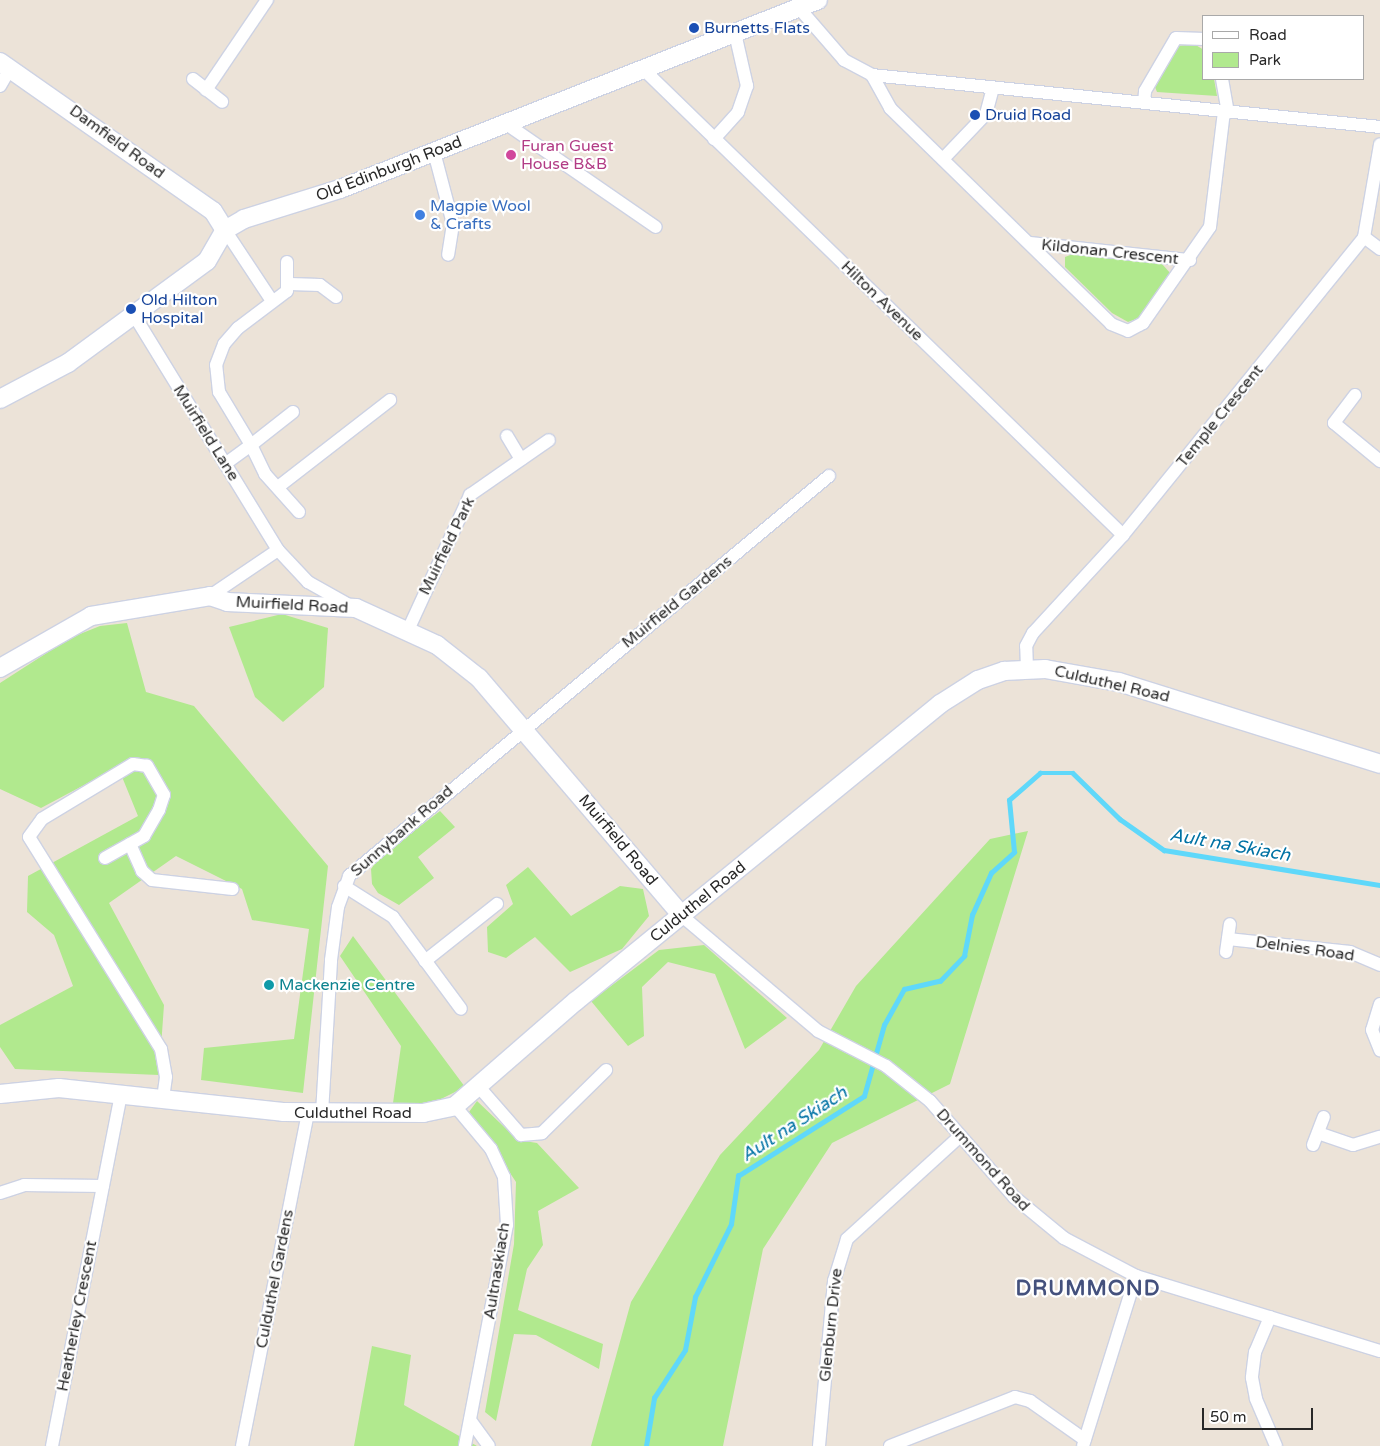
<!DOCTYPE html>
<style>
body{margin:0}
#map{position:relative;width:1380px;height:1446px;overflow:hidden;background:#ece3d8;font-family:"Varela Round",sans-serif}
div>[style]{position:absolute}
.green>*{inset:0;background:#b1e98e}
.stream>*{height:4.5px;margin:-2.25px;padding:0 2.25px;transform-origin:2.25px;border-radius:2.25px;background:#5fd8fa}
.roads{filter:drop-shadow(1px 0 #cdd2e3) drop-shadow(-1px 0 #cdd2e3) drop-shadow(0 1px #cdd2e3) drop-shadow(0 -1px #cdd2e3)}
.street>*{height:12px;margin:-6px;padding:0 6px;transform-origin:6px;border-radius:6px;background:#fff}
.secondary>*{height:18px;margin:-9px;padding:0 9px;transform-origin:9px;border-radius:9px;background:#fff}
.dots>*{width:14px;height:14px;translate:-50% -50%;box-sizing:border-box;border:2px solid #fff;border-radius:50%}
span{translate:-50% -50%;white-space:nowrap;text-align:center;line-height:1.15;-webkit-text-stroke:4.5px #fff;paint-order:stroke}
.transit-label{font-size:16px;color:#164399}
.left{translate:0 -50%;text-align:left}
.street-label{font-size:16px;color:#282828}
.hotel-label{font-size:16px;color:#b23c85}
.shop-label{font-size:16px;color:#366cbe}
.culture-label{font-size:16px;color:#0d838f}
.water-label{font-size:18px;color:#0072a4;font-style:italic}
.district-label{font-size:21px;color:#44517d;font-weight:700;letter-spacing:1px}
.legend{position:absolute;left:1202px;top:15px;width:162px;height:65px;box-sizing:border-box;background:#fff;border:1px solid #a9a9a9;margin:0;padding:6px 9px;list-style:none;font-size:15px;color:#282828}
.legend li{display:flex;align-items:center;gap:10px;height:25px}
.legend b{width:25px;border:1px solid #a9a9a9}
.scale{position:absolute;left:1202px;top:1408px;width:111px;height:22px;box-sizing:border-box;border:2px solid #282828;border-top:0;padding-left:6px;font-size:15px;line-height:18px;white-space:nowrap;color:#282828;-webkit-text-stroke:4px #fff;paint-order:stroke}
</style>
<div id="map">
<div class="green">
<div style="clip-path:polygon(1194px 44px,1204px 50px,1204px 79px,1214px 79px,1217px 96px,1157px 92px,1155px 87px,1178px 46px)"></div>
<div style="clip-path:polygon(1073px 254px,1162px 264px,1171px 274px,1139px 318px,1128px 322px,1112px 313px,1065px 267px,1065px 257px)"></div>
<div style="clip-path:polygon(282px 614px,328px 628px,324px 687px,283px 722px,255px 697px,229px 627px)"></div>
<div style="clip-path:polygon(127px 623px,146px 692px,194px 706px,328px 866px,303px 1093px,201px 1080px,204px 1048px,294px 1039px,309px 929px,252px 920px,242px 889px,176px 856px,109px 903px,164px 1005px,159px 1075px,15px 1069px,0 1047px,0 1025px,73px 986px,54px 935px,27px 912px,28px 876px,138px 816px,118px 767px,41px 808px,0 789px,0 683px,70px 638px,100px 626px)"></div>
<div style="clip-path:polygon(440px 811px,455px 827px,418px 857px,434px 878px,399px 905px,378px 893px,372px 884px,371px 869px,379px 858px)"></div>
<div style="clip-path:polygon(1028px 831px,950px 1084px,832px 1143px,763px 1249px,723px 1446px,591px 1446px,631px 1302px,720px 1155px,819px 1050px,856px 986px,990px 839px)"></div>
<div style="clip-path:polygon(528px 867px,571px 916px,620px 886px,643px 889px,649px 916px,622px 949px,570px 972px,535px 937px,506px 958px,488px 952px,487px 927px,513px 904px,506px 885px)"></div>
<div style="clip-path:polygon(353px 936px,465px 1087px,429px 1105px,393px 1103px,401px 1046px,340px 956px)"></div>
<div style="clip-path:polygon(704px 945px,787px 1018px,745px 1049px,715px 974px,668px 962px,642px 987px,644px 1036px,628px 1046px,591px 1001px,659px 950px)"></div>
<div style="clip-path:polygon(477px 1101px,518px 1140px,537px 1143px,579px 1188px,538px 1211px,543px 1245px,527px 1269px,518px 1310px,603px 1344px,599px 1369px,536px 1335px,514px 1334px,496px 1421px,485px 1412px,514px 1244px,516px 1182px,469px 1112px)"></div>
<div style="clip-path:polygon(372px 1346px,411px 1355px,404px 1405px,477px 1446px,354px 1446px)"></div>
</div>
<div class="stream">
<div style="left:646px;top:1446px;width:49px;rotate:-80.5deg"></div>
<div style="left:654px;top:1398px;width:57px;rotate:-57.1deg"></div>
<div style="left:685px;top:1350px;width:54px;rotate:-79.3deg"></div>
<div style="left:695px;top:1297px;width:81px;rotate:-63.7deg"></div>
<div style="left:731px;top:1224px;width:49px;rotate:-81.7deg"></div>
<div style="left:738px;top:1176px;width:149px;rotate:-32.4deg"></div>
<div style="left:864px;top:1096px;width:74px;rotate:-74.3deg"></div>
<div style="left:884px;top:1025px;width:41px;rotate:-60.9deg"></div>
<div style="left:904px;top:989px;width:37px;rotate:-13deg"></div>
<div style="left:940px;top:981px;width:35px;rotate:-46deg"></div>
<div style="left:964px;top:956px;width:42px;rotate:-79deg"></div>
<div style="left:972px;top:915px;width:46px;rotate:-65.7deg"></div>
<div style="left:991px;top:873px;width:31px;rotate:-42deg"></div>
<div style="left:1014px;top:852px;width:52px;rotate:-95.5deg"></div>
<div style="left:1009px;top:800px;width:41px;rotate:-41.1deg"></div>
<div style="left:1040px;top:773px;width:33px"></div>
<div style="left:1073px;top:773px;width:66px;rotate:44.4deg"></div>
<div style="left:1120px;top:819px;width:54px;rotate:35.2deg"></div>
<div style="left:1164px;top:850px;width:219px;rotate:9.2deg"></div>
</div>
<div class="roads">
<div class="street">
<div style="left:799px;top:8px;width:69px;rotate:49.1deg"></div>
<div style="left:844px;top:60px;width:32px;rotate:28deg"></div>
<div style="left:872px;top:75px;width:511px;rotate:5.84deg"></div>
<div style="left:641px;top:67px;width:672px;rotate:44.16deg"></div>
<div style="left:872px;top:75px;width:38px;rotate:61deg"></div>
<div style="left:890px;top:108px;width:309px;rotate:44.3deg"></div>
<div style="left:1111px;top:324px;width:18px;rotate:22deg"></div>
<div style="left:1128px;top:331px;width:17px;rotate:-28deg"></div>
<div style="left:1143px;top:323px;width:117px;rotate:-55.1deg"></div>
<div style="left:1210px;top:227px;width:117px;rotate:-83.1deg"></div>
<div style="left:193px;top:79px;width:37px;rotate:38deg"></div>
<div style="left:1222px;top:79px;width:34px;rotate:80deg"></div>
<div style="left:0;top:86px;width:20px;rotate:-60deg"></div>
<div style="left:206px;top:90px;width:109px;rotate:-55.9deg"></div>
<div style="left:1144px;top:103px;width:12px;rotate:-85deg"></div>
<div style="left:1145px;top:91px;width:61px;rotate:-59.7deg"></div>
<div style="left:1176px;top:38px;width:28px;rotate:2deg"></div>
<div style="left:505px;top:123px;width:183px;rotate:34.6deg"></div>
<div style="left:714px;top:139px;width:36px;rotate:-48deg"></div>
<div style="left:738px;top:112px;width:28px;rotate:-71deg"></div>
<div style="left:747px;top:86px;width:54px;rotate:-102.8deg"></div>
<div style="left:434px;top:152px;width:74px;rotate:75.2deg"></div>
<div style="left:453px;top:224px;width:31px;rotate:99deg"></div>
<div style="left:943px;top:159px;width:62px;rotate:-46.3deg"></div>
<div style="left:986px;top:114px;width:27px;rotate:-75deg"></div>
<div style="left:225px;top:230px;width:85px;rotate:56.5deg"></div>
<div style="left:1364px;top:237px;width:20px;rotate:37deg"></div>
<div style="left:1030px;top:243px;width:161px;rotate:6.1deg"></div>
<div style="left:290px;top:284px;width:30px;rotate:2deg"></div>
<div style="left:320px;top:285px;width:20px;rotate:37deg"></div>
<div style="left:134px;top:315px;width:276px;rotate:58.5deg"></div>
<div style="left:278px;top:550px;width:44px;rotate:46.8deg"></div>
<div style="left:308px;top:582px;width:49px;rotate:29.2deg"></div>
<div style="left:1355px;top:395px;width:35px;rotate:127deg"></div>
<div style="left:1334px;top:423px;width:60px;rotate:39.6deg"></div>
<div style="left:293px;top:412px;width:53px;rotate:141.8deg"></div>
<div style="left:251px;top:445px;width:32px;rotate:64deg"></div>
<div style="left:265px;top:474px;width:51px;rotate:48.2deg"></div>
<div style="left:507px;top:436px;width:27px;rotate:59deg"></div>
<div style="left:225px;top:464px;width:32px;rotate:-36deg"></div>
<div style="left:251px;top:445px;width:62px;rotate:-121.1deg"></div>
<div style="left:219px;top:392px;width:27px;rotate:-96deg"></div>
<div style="left:216px;top:365px;width:22px;rotate:-69deg"></div>
<div style="left:224px;top:344px;width:21px;rotate:-49deg"></div>
<div style="left:238px;top:328px;width:61px;rotate:-37.1deg"></div>
<div style="left:287px;top:291px;width:29px;rotate:-90deg"></div>
<div style="left:278px;top:487px;width:142px;rotate:-37.8deg"></div>
<div style="left:210px;top:596px;width:82px;rotate:-34.1deg"></div>
<div style="left:408px;top:630px;width:149px;rotate:-65.3deg"></div>
<div style="left:470px;top:495px;width:96px;rotate:-34.8deg"></div>
<div style="left:1027px;top:669px;width:23px;rotate:-92deg"></div>
<div style="left:1026px;top:646px;width:15px;rotate:-62deg"></div>
<div style="left:1033px;top:633px;width:133px;rotate:-47.4deg"></div>
<div style="left:1123px;top:535px;width:383px;rotate:-51deg"></div>
<div style="left:1364px;top:237px;width:94px;rotate:-80.2deg"></div>
<div style="left:130px;top:844px;width:30px;rotate:66deg"></div>
<div style="left:142px;top:871px;width:13px;rotate:42deg"></div>
<div style="left:152px;top:880px;width:81px;rotate:6.4deg"></div>
<div style="left:105px;top:858px;width:45px;rotate:-29.4deg"></div>
<div style="left:144px;top:836px;width:30px;rotate:-60deg"></div>
<div style="left:159px;top:810px;width:16px;rotate:-72deg"></div>
<div style="left:164px;top:795px;width:34px;rotate:-120deg"></div>
<div style="left:147px;top:766px;width:14px;rotate:-172deg"></div>
<div style="left:133px;top:764px;width:106px;rotate:148.9deg"></div>
<div style="left:42px;top:819px;width:22px;rotate:126deg"></div>
<div style="left:29px;top:837px;width:250px;rotate:58.1deg"></div>
<div style="left:161px;top:1049px;width:28px;rotate:80deg"></div>
<div style="left:166px;top:1077px;width:21px;rotate:98deg"></div>
<div style="left:344px;top:886px;width:58px;rotate:32.3deg"></div>
<div style="left:393px;top:917px;width:114px;rotate:53.5deg"></div>
<div style="left:682px;top:916px;width:178px;rotate:40.2deg"></div>
<div style="left:818px;top:1031px;width:76px;rotate:27.2deg"></div>
<div style="left:886px;top:1066px;width:56px;rotate:38.5deg"></div>
<div style="left:930px;top:1101px;width:128px;rotate:48.8deg"></div>
<div style="left:1014px;top:1197px;width:65px;rotate:39.4deg"></div>
<div style="left:1064px;top:1238px;width:81px;rotate:27.8deg"></div>
<div style="left:1136px;top:1276px;width:255px;rotate:17.1deg"></div>
<div style="left:1228px;top:939px;width:123px;rotate:6.1deg"></div>
<div style="left:1350px;top:952px;width:33px;rotate:23deg"></div>
<div style="left:1226px;top:952px;width:28px;rotate:-82deg"></div>
<div style="left:425px;top:961px;width:92px;rotate:-38.4deg"></div>
<div style="left:1380px;top:1004px;width:27px;rotate:107deg"></div>
<div style="left:1372px;top:1030px;width:22px;rotate:68deg"></div>
<div style="left:479px;top:1087px;width:64px;rotate:48.8deg"></div>
<div style="left:521px;top:1135px;width:21px;rotate:-5deg"></div>
<div style="left:542px;top:1133px;width:90px;rotate:-44.5deg"></div>
<div style="left:455px;top:1106px;width:56px;rotate:50.1deg"></div>
<div style="left:491px;top:1149px;width:31px;rotate:65deg"></div>
<div style="left:504px;top:1177px;width:48px;rotate:86.4deg"></div>
<div style="left:507px;top:1225px;width:225px;rotate:100.8deg"></div>
<div style="left:322px;top:1113px;width:153px;rotate:-86.6deg"></div>
<div style="left:331px;top:960px;width:53px;rotate:-82.5deg"></div>
<div style="left:338px;top:907px;width:33px;rotate:-70deg"></div>
<div style="left:349px;top:876px;width:625px;rotate:-39.81deg"></div>
<div style="left:1318px;top:1133px;width:37px;rotate:19deg"></div>
<div style="left:1353px;top:1145px;width:28px;rotate:-17deg"></div>
<div style="left:1313px;top:1145px;width:30px;rotate:-69deg"></div>
<div style="left:0;top:1193px;width:25px;rotate:-18deg"></div>
<div style="left:24px;top:1185px;width:79px;rotate:0.7deg"></div>
<div style="left:1270px;top:1317px;width:38px;rotate:113deg"></div>
<div style="left:1255px;top:1352px;width:26px;rotate:97deg"></div>
<div style="left:1252px;top:1378px;width:21px;rotate:79deg"></div>
<div style="left:1256px;top:1399px;width:51px;rotate:66.9deg"></div>
<div style="left:470px;top:1420px;width:32px;rotate:54deg"></div>
<div style="left:52px;top:1446px;width:360px;rotate:-78.9deg"></div>
<div style="left:242px;top:1446px;width:339px;rotate:-78.8deg"></div>
<div style="left:819px;top:1446px;width:166px;rotate:-84.8deg"></div>
<div style="left:834px;top:1281px;width:44px;rotate:-72.8deg"></div>
<div style="left:847px;top:1239px;width:153px;rotate:-42.3deg"></div>
<div style="left:890px;top:1446px;width:134px;rotate:-21.4deg"></div>
<div style="left:1015px;top:1397px;width:16px;rotate:15deg"></div>
<div style="left:1030px;top:1401px;width:67px;rotate:35.3deg"></div>
<div style="left:1083px;top:1446px;width:178px;rotate:-72.7deg"></div>
</div>
<div class="secondary">
<div style="left:0;top:62px;width:260px;rotate:35deg"></div>
<div style="left:213px;top:211px;width:22px;rotate:58deg"></div>
<div style="left:0;top:399px;width:77px;rotate:-27.9deg"></div>
<div style="left:68px;top:363px;width:172px;rotate:-36.3deg"></div>
<div style="left:207px;top:261px;width:36px;rotate:-60deg"></div>
<div style="left:225px;top:230px;width:22px;rotate:-30deg"></div>
<div style="left:244px;top:219px;width:101px;rotate:-17.4deg"></div>
<div style="left:340px;top:189px;width:514px;rotate:-21.57deg"></div>
<div style="left:0;top:668px;width:105px;rotate:-29.7deg"></div>
<div style="left:91px;top:616px;width:121px;rotate:-9.5deg"></div>
<div style="left:210px;top:596px;width:18px;rotate:19deg"></div>
<div style="left:227px;top:602px;width:129px;rotate:2.7deg"></div>
<div style="left:356px;top:608px;width:89px;rotate:24.6deg"></div>
<div style="left:437px;top:645px;width:53px;rotate:38.2deg"></div>
<div style="left:479px;top:678px;width:313px;rotate:49.5deg"></div>
<div style="left:0;top:1094px;width:59px;rotate:-5.8deg"></div>
<div style="left:59px;top:1088px;width:225px;rotate:6.1deg"></div>
<div style="left:283px;top:1112px;width:140px;rotate:0.4deg"></div>
<div style="left:423px;top:1113px;width:33px;rotate:-12deg"></div>
<div style="left:455px;top:1106px;width:160px;rotate:-41deg"></div>
<div style="left:576px;top:1001px;width:470px;rotate:-39.2deg"></div>
<div style="left:940px;top:704px;width:45px;rotate:-32.3deg"></div>
<div style="left:978px;top:680px;width:28px;rotate:-19deg"></div>
<div style="left:1004px;top:671px;width:41px;rotate:-2.8deg"></div>
<div style="left:1045px;top:669px;width:75px;rotate:10deg"></div>
<div style="left:1119px;top:682px;width:274px;rotate:17.4deg"></div>
</div>
</div>
<div class="dots">
<div style="left:694px;top:28px;background:#1a4fb4"></div>
<div style="left:975px;top:115px;background:#1a4fb4"></div>
<div style="left:511px;top:155px;background:#d1479c"></div>
<div style="left:420px;top:215px;background:#3f7fe0"></div>
<div style="left:131px;top:309px;background:#1a4fb4"></div>
<div style="left:269px;top:985px;background:#0f9aa8"></div>
</div>
<div class="transit-label">
<span class="left" style="left:704px;top:28px">Burnetts Flats</span>
<span class="left" style="left:985px;top:115px">Druid Road</span>
<span class="left" style="left:141px;top:309px">Old Hilton<br>Hospital</span>
</div>
<div class="street-label">
<span style="left:117px;top:142px;rotate:36deg">Damfield Road</span>
<span style="left:389px;top:169px;rotate:-21deg">Old Edinburgh Road</span>
<span style="left:1110px;top:252px;rotate:6deg">Kildonan Crescent</span>
<span style="left:882px;top:301px;rotate:44deg">Hilton Avenue</span>
<span style="left:1220px;top:416px;rotate:-51deg">Temple Crescent</span>
<span style="left:206px;top:433px;rotate:58deg">Muirfield Lane</span>
<span style="left:447px;top:546px;rotate:-64deg">Muirfield Park</span>
<span style="left:677px;top:602px;rotate:-39deg">Muirfield Gardens</span>
<span style="left:292px;top:605px;rotate:3deg">Muirfield Road</span>
<span style="left:1112px;top:684px;rotate:13deg">Culduthel Road</span>
<span style="left:402px;top:831px;rotate:-41deg">Sunnybank Road</span>
<span style="left:618px;top:840px;rotate:50deg">Muirfield Road</span>
<span style="left:698px;top:902px;rotate:-39deg">Culduthel Road</span>
<span style="left:1305px;top:949px;rotate:8deg">Delnies Road</span>
<span style="left:353px;top:1113px">Culduthel Road</span>
<span style="left:983px;top:1160px;rotate:48deg">Drummond Road</span>
<span style="left:497px;top:1271px;rotate:-81deg">Aultnaskiach</span>
<span style="left:275px;top:1279px;rotate:-79deg">Culduthel Gardens</span>
<span style="left:77px;top:1316px;rotate:-79deg">Heatherley Crescent</span>
<span style="left:831px;top:1325px;rotate:-84deg">Glenburn Drive</span>
</div>
<div class="hotel-label">
<span class="left" style="left:521px;top:155px">Furan Guest<br>House B&amp;B</span>
</div>
<div class="shop-label">
<span class="left" style="left:430px;top:215px">Magpie Wool<br>&amp; Crafts</span>
</div>
<div class="culture-label">
<span class="left" style="left:279px;top:985px">Mackenzie Centre</span>
</div>
<div class="water-label">
<span style="left:1230px;top:845px;rotate:10deg">Ault na Skiach</span>
<span style="left:794px;top:1124px;rotate:-33deg">Ault na Skiach</span>
</div>
<div class="district-label">
<span style="left:1088px;top:1289px">DRUMMOND</span>
</div>
<ul class="legend">
<li><b style="height:6px;background:#fff"></b>Road</li>
<li><b style="height:14px;background:#b1e98e"></b>Park</li>
</ul>
<div class="scale">50 m</div>
</div>
